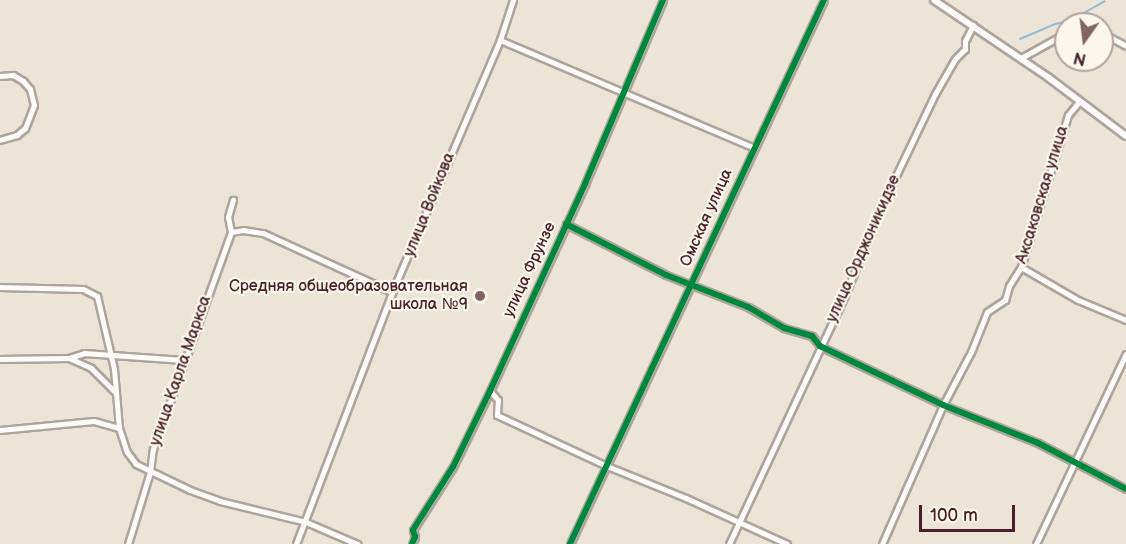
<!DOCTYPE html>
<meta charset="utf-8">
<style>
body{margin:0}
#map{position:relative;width:1126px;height:544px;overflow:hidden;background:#ebe4d7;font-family:"Balsamiq Sans",sans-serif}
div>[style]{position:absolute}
.stream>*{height:2px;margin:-1px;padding:0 1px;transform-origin:1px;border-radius:1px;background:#92bbdb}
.roads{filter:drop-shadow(2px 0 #ada49e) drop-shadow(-2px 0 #ada49e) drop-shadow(0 2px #ada49e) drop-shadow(0 -2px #ada49e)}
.minor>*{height:5px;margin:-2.5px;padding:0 2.5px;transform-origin:2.5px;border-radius:2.5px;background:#fcfbf9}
.tertiary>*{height:6px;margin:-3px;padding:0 3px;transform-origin:3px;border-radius:3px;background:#fcfbf9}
.cycleway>*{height:6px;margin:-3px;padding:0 3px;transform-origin:3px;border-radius:3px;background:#00873e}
.dots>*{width:16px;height:16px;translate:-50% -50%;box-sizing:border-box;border:3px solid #fbf7ec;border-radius:50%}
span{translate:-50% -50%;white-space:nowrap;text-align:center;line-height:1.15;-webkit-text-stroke:4.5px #fbf7ec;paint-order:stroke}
.street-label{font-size:16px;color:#4a1f2b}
.poi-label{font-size:16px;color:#4a1f2b}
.right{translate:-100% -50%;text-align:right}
.north{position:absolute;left:1054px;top:12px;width:60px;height:60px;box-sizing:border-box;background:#fbf7ec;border:2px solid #b4a19f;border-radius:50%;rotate:194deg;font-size:16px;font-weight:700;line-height:24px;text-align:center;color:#4a1f2b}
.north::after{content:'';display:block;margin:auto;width:21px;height:27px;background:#826467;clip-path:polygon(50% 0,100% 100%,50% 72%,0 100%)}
.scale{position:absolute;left:919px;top:505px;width:96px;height:27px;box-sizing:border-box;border:3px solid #4a1f2b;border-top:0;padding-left:8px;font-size:18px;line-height:21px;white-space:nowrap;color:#4a1f2b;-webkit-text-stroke:4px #fbf7ec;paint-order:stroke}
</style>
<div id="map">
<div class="stream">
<div style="left:1020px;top:39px;width:38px;rotate:-23deg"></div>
<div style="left:1055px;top:24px;width:15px;rotate:-11deg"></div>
<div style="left:1070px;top:21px;width:40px;rotate:-29.7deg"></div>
</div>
<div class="roads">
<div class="minor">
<div style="left:1083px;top:24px;width:2px"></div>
<div style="left:1102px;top:33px;width:27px;rotate:28deg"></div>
<div style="left:500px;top:40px;width:276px;rotate:23deg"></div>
<div style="left:1021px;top:58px;width:51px;rotate:-29.1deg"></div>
<div style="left:0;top:76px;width:13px;rotate:-4deg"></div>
<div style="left:13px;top:75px;width:12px;rotate:31deg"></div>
<div style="left:23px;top:81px;width:11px;rotate:49deg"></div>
<div style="left:30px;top:89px;width:16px;rotate:76deg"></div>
<div style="left:34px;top:105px;width:25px;rotate:111deg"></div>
<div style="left:25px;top:128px;width:11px;rotate:139deg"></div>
<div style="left:17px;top:135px;width:18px;rotate:164deg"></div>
<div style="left:566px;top:224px;width:112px;rotate:27deg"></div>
<div style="left:666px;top:275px;width:88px;rotate:21.3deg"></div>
<div style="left:748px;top:307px;width:42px;rotate:30.3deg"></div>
<div style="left:784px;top:328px;width:29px;rotate:16deg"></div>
<div style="left:812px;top:336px;width:13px;rotate:51deg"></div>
<div style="left:820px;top:346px;width:136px;rotate:25.6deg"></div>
<div style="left:943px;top:405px;width:102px;rotate:21.8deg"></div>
<div style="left:1038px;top:443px;width:99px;rotate:27.6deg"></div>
<div style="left:231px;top:232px;width:12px;rotate:-9deg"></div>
<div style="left:243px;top:230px;width:20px;rotate:9deg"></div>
<div style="left:263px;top:233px;width:142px;rotate:24.6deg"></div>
<div style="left:1021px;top:267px;width:66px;rotate:30.1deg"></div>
<div style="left:1078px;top:300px;width:52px;rotate:22.6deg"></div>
<div style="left:0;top:287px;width:83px;rotate:1.4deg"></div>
<div style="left:83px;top:289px;width:16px;rotate:27deg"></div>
<div style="left:97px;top:296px;width:75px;rotate:76.9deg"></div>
<div style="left:114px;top:369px;width:59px;rotate:85.2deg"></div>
<div style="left:119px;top:428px;width:25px;rotate:72deg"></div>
<div style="left:127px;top:452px;width:15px;rotate:53deg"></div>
<div style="left:136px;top:464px;width:60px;rotate:25.7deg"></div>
<div style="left:190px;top:490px;width:32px;rotate:20deg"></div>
<div style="left:220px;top:501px;width:89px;rotate:13.7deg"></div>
<div style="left:306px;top:522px;width:56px;rotate:23.3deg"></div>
<div style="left:69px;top:358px;width:24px;rotate:24deg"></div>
<div style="left:91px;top:368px;width:35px;rotate:45deg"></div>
<div style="left:0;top:359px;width:69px;rotate:-0.8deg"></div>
<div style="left:69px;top:358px;width:16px;rotate:-18deg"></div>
<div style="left:84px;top:353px;width:100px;rotate:4deg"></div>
<div style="left:490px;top:391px;width:12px;rotate:48deg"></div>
<div style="left:498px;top:400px;width:15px;rotate:94deg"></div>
<div style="left:497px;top:415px;width:121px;rotate:24.9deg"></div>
<div style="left:607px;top:466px;width:85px;rotate:22.1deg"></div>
<div style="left:686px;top:498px;width:111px;rotate:24.5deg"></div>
<div style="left:0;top:430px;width:94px;rotate:-5.5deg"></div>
<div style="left:94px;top:421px;width:26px;rotate:16deg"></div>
<div style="left:128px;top:544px;width:75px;rotate:-73deg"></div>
<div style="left:150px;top:472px;width:23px;rotate:-83deg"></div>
<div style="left:153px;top:449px;width:231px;rotate:-70.2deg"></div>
<div style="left:231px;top:232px;width:15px;rotate:-101deg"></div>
<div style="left:228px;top:217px;width:18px;rotate:-74deg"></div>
<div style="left:296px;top:544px;width:270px;rotate:-69.1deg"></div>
<div style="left:392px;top:292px;width:274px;rotate:-66.8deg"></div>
<div style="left:500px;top:40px;width:42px;rotate:-72deg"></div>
<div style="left:412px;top:544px;width:8px;rotate:-67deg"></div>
<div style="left:415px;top:537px;width:7px;rotate:-106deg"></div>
<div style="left:413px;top:530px;width:75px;rotate:-57.6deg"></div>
<div style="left:453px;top:467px;width:85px;rotate:-64deg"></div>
<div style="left:490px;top:391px;width:228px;rotate:-65.3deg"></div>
<div style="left:585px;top:184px;width:200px;rotate:-67deg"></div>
<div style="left:570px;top:544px;width:600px;rotate:-64.97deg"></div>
<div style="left:729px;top:544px;width:275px;rotate:-65deg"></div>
<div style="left:845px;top:295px;width:97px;rotate:-67.7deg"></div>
<div style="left:882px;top:205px;width:123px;rotate:-64.5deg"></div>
<div style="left:935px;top:94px;width:40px;rotate:-60.3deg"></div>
<div style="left:955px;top:59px;width:14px;rotate:-45deg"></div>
<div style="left:965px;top:49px;width:8px;rotate:-90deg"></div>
<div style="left:965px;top:41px;width:18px;rotate:-63deg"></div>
<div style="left:882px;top:544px;width:152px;rotate:-66.3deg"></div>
<div style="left:943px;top:405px;width:60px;rotate:-62.2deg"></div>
<div style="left:971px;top:352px;width:43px;rotate:-68.2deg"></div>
<div style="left:987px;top:312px;width:22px;rotate:-34deg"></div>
<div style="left:1005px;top:300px;width:15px;rotate:-74deg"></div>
<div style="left:1009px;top:286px;width:22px;rotate:-58deg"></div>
<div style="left:1021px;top:267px;width:159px;rotate:-72.8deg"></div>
<div style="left:1068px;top:115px;width:17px;rotate:-50deg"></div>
<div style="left:1036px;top:544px;width:210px;rotate:-64.7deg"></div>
</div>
<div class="tertiary">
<div style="left:934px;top:0;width:139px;rotate:34.1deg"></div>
<div style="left:1049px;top:78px;width:96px;rotate:37deg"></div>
</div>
</div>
<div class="cycleway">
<div style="left:566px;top:224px;width:112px;rotate:27deg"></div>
<div style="left:666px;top:275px;width:88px;rotate:21.3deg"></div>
<div style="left:748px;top:307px;width:42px;rotate:30.3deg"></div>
<div style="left:784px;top:328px;width:29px;rotate:16deg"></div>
<div style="left:812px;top:336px;width:13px;rotate:51deg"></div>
<div style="left:820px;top:346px;width:136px;rotate:25.6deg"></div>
<div style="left:943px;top:405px;width:102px;rotate:21.8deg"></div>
<div style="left:1038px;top:443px;width:99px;rotate:27.6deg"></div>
<div style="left:412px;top:544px;width:8px;rotate:-67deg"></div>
<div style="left:415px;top:537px;width:7px;rotate:-106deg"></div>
<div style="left:413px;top:530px;width:75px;rotate:-57.6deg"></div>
<div style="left:453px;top:467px;width:85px;rotate:-64deg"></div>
<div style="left:490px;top:391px;width:228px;rotate:-65.3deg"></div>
<div style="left:585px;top:184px;width:200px;rotate:-67deg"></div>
<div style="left:570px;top:544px;width:600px;rotate:-64.97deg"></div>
</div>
<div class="dots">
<div style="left:480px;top:296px;background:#826467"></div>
</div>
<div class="street-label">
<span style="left:1043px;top:195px;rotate:-73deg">Аксаковская улица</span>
<span style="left:430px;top:205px;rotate:-68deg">улица Войкова</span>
<span style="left:707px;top:218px;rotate:-66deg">Омская улица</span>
<span style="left:864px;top:249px;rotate:-66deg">улица Орджоникидзе</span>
<span style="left:530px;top:270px;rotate:-65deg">улица Фрунзе</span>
<span style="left:181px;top:371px;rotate:-71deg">улица Карла Маркса</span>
</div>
<div class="poi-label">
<span class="right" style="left:468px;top:296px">Средняя общеобразовательная<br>школа №9</span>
</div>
<div class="north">N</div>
<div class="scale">100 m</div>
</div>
